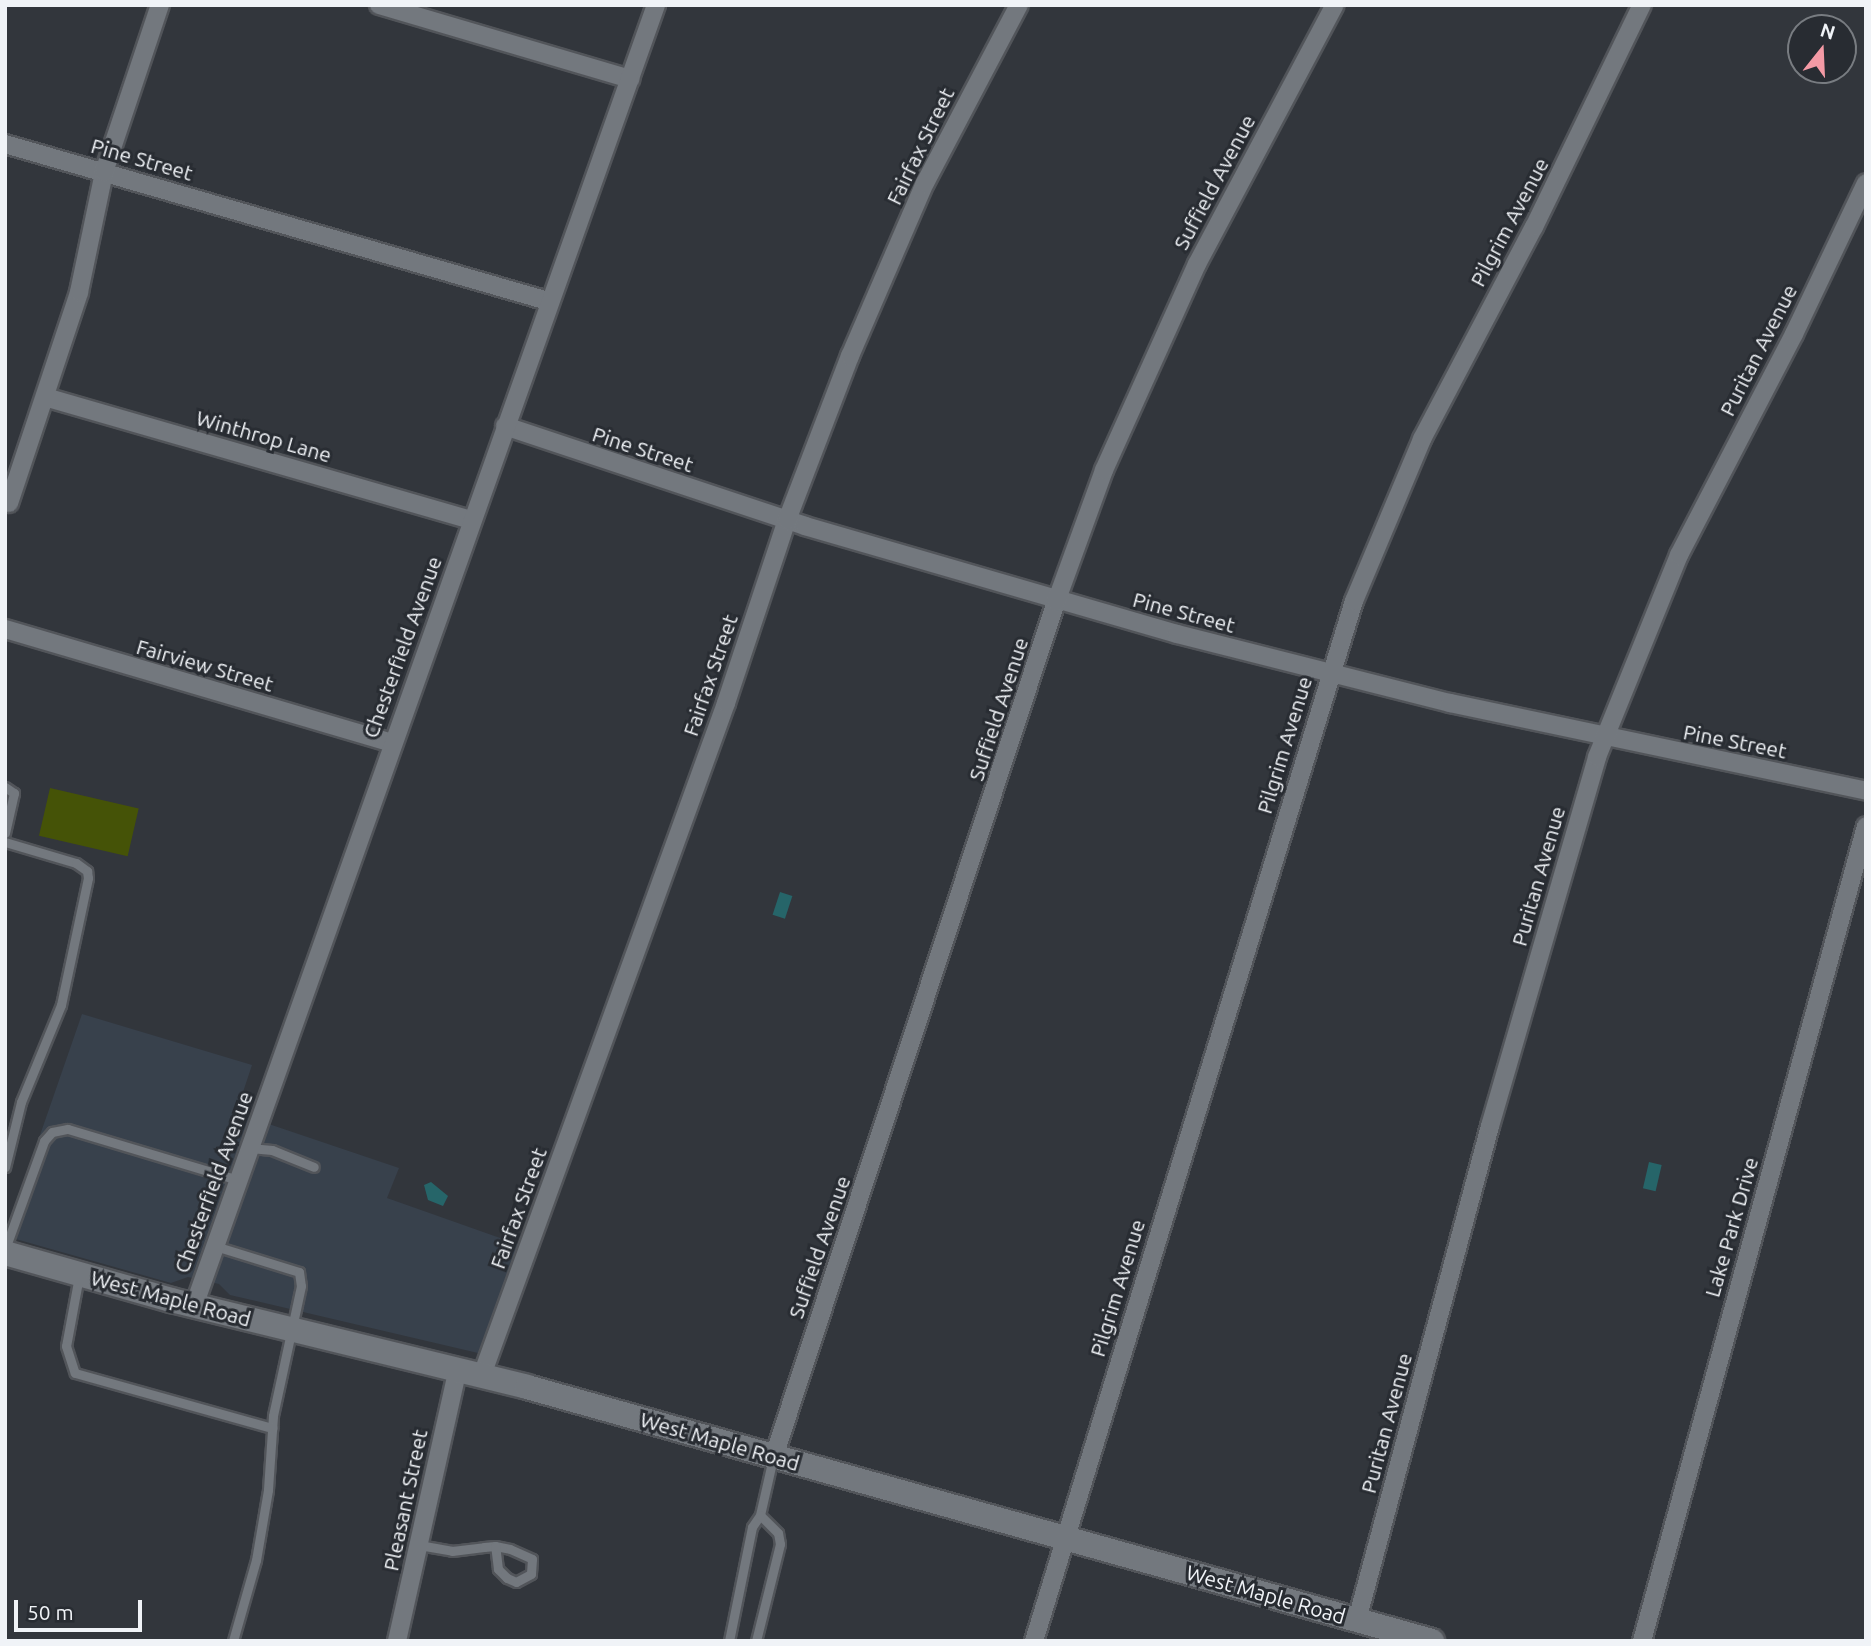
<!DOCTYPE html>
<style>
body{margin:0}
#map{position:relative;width:1871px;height:1646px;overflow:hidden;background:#32363c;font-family:Ubuntu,sans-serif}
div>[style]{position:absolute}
.built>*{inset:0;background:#38414c}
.green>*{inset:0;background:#455307;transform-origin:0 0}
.water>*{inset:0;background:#266569;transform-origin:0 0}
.roads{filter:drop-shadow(2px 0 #52555a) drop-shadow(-2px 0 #52555a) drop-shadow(0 2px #52555a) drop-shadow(0 -2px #52555a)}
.lane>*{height:9px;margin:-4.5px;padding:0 4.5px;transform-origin:4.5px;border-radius:4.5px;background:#73787e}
.street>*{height:18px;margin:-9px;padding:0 9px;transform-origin:9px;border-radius:9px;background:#73787e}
.secondary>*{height:24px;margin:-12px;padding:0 12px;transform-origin:12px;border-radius:12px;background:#73787e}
span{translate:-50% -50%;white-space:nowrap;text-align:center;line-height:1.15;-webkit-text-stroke:6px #282c32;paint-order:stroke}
.street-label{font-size:21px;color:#f0f3f7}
.frame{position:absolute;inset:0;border:7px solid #f0f3f7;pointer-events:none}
.north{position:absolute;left:1787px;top:14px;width:70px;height:70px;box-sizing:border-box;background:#282c32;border:2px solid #787c81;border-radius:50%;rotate:18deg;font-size:19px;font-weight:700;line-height:28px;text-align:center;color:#f0f3f7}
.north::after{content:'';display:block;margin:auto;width:24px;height:32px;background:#f49aa5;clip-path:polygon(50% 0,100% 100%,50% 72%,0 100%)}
.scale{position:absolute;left:14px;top:1600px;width:128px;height:32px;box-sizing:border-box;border:4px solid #f0f3f7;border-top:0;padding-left:9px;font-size:21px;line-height:24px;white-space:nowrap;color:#f0f3f7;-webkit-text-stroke:5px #282c32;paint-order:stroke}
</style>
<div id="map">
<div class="built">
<div style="clip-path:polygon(82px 1014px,252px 1065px,236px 1113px,399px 1168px,387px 1198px,520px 1245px,478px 1353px,230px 1295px,219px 1284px,188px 1277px,171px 1283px,5px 1236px)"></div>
</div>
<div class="green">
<div style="left:50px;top:788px;width:91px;height:49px;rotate:13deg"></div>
</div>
<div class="water">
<div style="left:780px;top:892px;width:13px;height:24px;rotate:18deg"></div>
<div style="left:1649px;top:1162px;width:13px;height:27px;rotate:13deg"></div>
<div style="clip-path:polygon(431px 1182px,448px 1196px,443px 1206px,428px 1200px,424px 1185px)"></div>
</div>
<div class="roads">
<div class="lane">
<div style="left:5px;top:787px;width:11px;rotate:34deg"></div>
<div style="left:14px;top:793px;width:41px;rotate:102.7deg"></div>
<div style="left:5px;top:842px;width:74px;rotate:16.5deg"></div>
<div style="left:76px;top:863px;width:14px;rotate:36deg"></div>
<div style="left:87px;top:871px;width:7px;rotate:82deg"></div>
<div style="left:88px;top:878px;width:130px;rotate:102deg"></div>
<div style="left:61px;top:1005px;width:105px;rotate:112.4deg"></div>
<div style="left:21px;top:1102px;width:67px;rotate:103.8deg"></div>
<div style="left:250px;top:1148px;width:22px;rotate:5deg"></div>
<div style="left:272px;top:1150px;width:45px;rotate:22deg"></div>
<div style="left:215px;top:1246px;width:88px;rotate:17.2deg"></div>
<div style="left:299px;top:1272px;width:14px;rotate:82deg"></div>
<div style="left:301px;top:1286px;width:133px;rotate:102.2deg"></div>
<div style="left:273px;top:1416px;width:74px;rotate:93.9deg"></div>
<div style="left:268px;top:1490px;width:71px;rotate:99.7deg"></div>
<div style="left:256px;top:1560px;width:84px;rotate:105.9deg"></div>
<div style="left:5px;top:1249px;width:115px;rotate:-70.1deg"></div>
<div style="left:44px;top:1141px;width:12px;rotate:-48deg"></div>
<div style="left:52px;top:1132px;width:16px;rotate:-11deg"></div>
<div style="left:68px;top:1129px;width:177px;rotate:16.7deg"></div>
<div style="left:79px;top:1276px;width:71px;rotate:100.5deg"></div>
<div style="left:66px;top:1346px;width:28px;rotate:72deg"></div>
<div style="left:75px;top:1373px;width:205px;rotate:15.6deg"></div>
<div style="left:419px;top:1545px;width:34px;rotate:10deg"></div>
<div style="left:452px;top:1551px;width:32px;rotate:-7deg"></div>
<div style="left:484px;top:1547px;width:11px;rotate:-5deg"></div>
<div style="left:495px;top:1546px;width:15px;rotate:11deg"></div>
<div style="left:510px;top:1549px;width:24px;rotate:24deg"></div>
<div style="left:532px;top:1559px;width:15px;rotate:94deg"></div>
<div style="left:531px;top:1574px;width:17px;rotate:152deg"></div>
<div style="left:516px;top:1582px;width:10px;rotate:-156deg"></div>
<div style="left:507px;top:1578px;width:13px;rotate:-135deg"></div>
<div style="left:498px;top:1569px;width:23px;rotate:-97deg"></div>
<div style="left:729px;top:1641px;width:116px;rotate:-78.6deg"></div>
<div style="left:752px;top:1527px;width:14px;rotate:-56deg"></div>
<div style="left:760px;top:1515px;width:58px;rotate:-77.2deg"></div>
<div style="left:756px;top:1641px;width:100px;rotate:-76.1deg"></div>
<div style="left:780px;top:1544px;width:11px;rotate:-100deg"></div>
<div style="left:778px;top:1533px;width:25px;rotate:-135deg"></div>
</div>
<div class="street">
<div style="left:379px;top:5px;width:262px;rotate:16.4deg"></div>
<div style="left:5px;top:144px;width:565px;rotate:16.13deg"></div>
<div style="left:45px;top:397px;width:443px;rotate:16.1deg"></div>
<div style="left:505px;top:426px;width:316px;rotate:18.4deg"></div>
<div style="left:805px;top:526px;width:387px;rotate:16.2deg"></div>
<div style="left:1177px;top:634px;width:282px;rotate:14.2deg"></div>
<div style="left:1450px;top:703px;width:425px;rotate:11.9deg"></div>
<div style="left:9px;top:503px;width:222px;rotate:-71.6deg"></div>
<div style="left:79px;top:292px;width:123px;rotate:-78.2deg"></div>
<div style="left:104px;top:172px;width:176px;rotate:-71.5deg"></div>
<div style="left:5px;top:629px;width:403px;rotate:16.4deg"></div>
<div style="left:194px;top:1306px;width:1381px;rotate:-70.45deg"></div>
<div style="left:482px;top:1375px;width:715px;rotate:-70.04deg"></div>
<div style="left:726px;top:703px;width:193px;rotate:-71.6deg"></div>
<div style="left:787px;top:520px;width:176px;rotate:-69deg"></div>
<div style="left:850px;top:356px;width:189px;rotate:-66.6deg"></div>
<div style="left:925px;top:183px;width:201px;rotate:-62.2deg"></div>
<div style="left:774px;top:1456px;width:899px;rotate:-71.73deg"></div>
<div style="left:1056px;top:602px;width:140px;rotate:-70deg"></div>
<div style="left:1104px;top:470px;width:226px;rotate:-65.7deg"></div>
<div style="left:1197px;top:264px;width:293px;rotate:-62deg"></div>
<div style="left:1357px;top:1620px;width:512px;rotate:-74.93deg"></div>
<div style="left:1490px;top:1126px;width:384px;rotate:-73.8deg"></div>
<div style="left:1597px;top:757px;width:218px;rotate:-67.9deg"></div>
<div style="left:1679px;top:555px;width:249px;rotate:-62.5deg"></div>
<div style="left:1794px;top:334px;width:167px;rotate:-64.5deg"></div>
<div style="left:397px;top:1641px;width:280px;rotate:-77.4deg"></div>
<div style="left:1034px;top:1641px;width:1088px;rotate:-72.9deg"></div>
<div style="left:1354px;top:601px;width:176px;rotate:-67.2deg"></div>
<div style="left:1422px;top:439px;width:240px;rotate:-62.2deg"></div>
<div style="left:1534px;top:227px;width:247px;rotate:-64.1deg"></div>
<div style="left:1642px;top:1641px;width:845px;rotate:-74.63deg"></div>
</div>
<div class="secondary">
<div style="left:5px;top:1253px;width:173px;rotate:15.8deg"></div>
<div style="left:171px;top:1300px;width:366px;rotate:13.7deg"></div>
<div style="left:527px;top:1387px;width:940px;rotate:15.68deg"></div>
</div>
</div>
<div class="street-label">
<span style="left:920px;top:146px;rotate:-64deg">Fairfax Street</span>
<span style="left:142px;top:159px;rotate:16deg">Pine Street</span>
<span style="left:1214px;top:182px;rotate:-62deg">Suffield Avenue</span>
<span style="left:1509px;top:222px;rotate:-62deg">Pilgrim Avenue</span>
<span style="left:1758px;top:350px;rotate:-63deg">Puritan Avenue</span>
<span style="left:264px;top:436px;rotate:16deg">Winthrop Lane</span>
<span style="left:643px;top:449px;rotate:18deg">Pine Street</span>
<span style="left:1184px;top:612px;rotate:15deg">Pine Street</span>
<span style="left:402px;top:647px;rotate:-70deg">Chesterfield Avenue</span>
<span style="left:205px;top:665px;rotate:16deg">Fairview Street</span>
<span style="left:710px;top:675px;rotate:-71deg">Fairfax Street</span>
<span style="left:998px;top:709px;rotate:-72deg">Suffield Avenue</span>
<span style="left:1735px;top:741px;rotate:11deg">Pine Street</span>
<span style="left:1284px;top:745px;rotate:-73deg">Pilgrim Avenue</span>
<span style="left:1538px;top:876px;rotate:-74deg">Puritan Avenue</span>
<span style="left:213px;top:1182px;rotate:-70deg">Chesterfield Avenue</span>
<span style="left:518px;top:1208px;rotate:-70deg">Fairfax Street</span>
<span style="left:1731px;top:1227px;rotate:-74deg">Lake Park Drive</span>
<span style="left:819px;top:1247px;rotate:-71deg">Suffield Avenue</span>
<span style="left:1117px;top:1288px;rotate:-73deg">Pilgrim Avenue</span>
<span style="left:171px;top:1298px;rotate:15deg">West Maple Road</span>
<span style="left:1386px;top:1423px;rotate:-75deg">Puritan Avenue</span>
<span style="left:720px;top:1441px;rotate:16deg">West Maple Road</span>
<span style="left:405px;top:1500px;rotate:-78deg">Pleasant Street</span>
<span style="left:1266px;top:1594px;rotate:16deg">West Maple Road</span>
</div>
<div class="frame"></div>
<div class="north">N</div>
<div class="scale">50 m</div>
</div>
